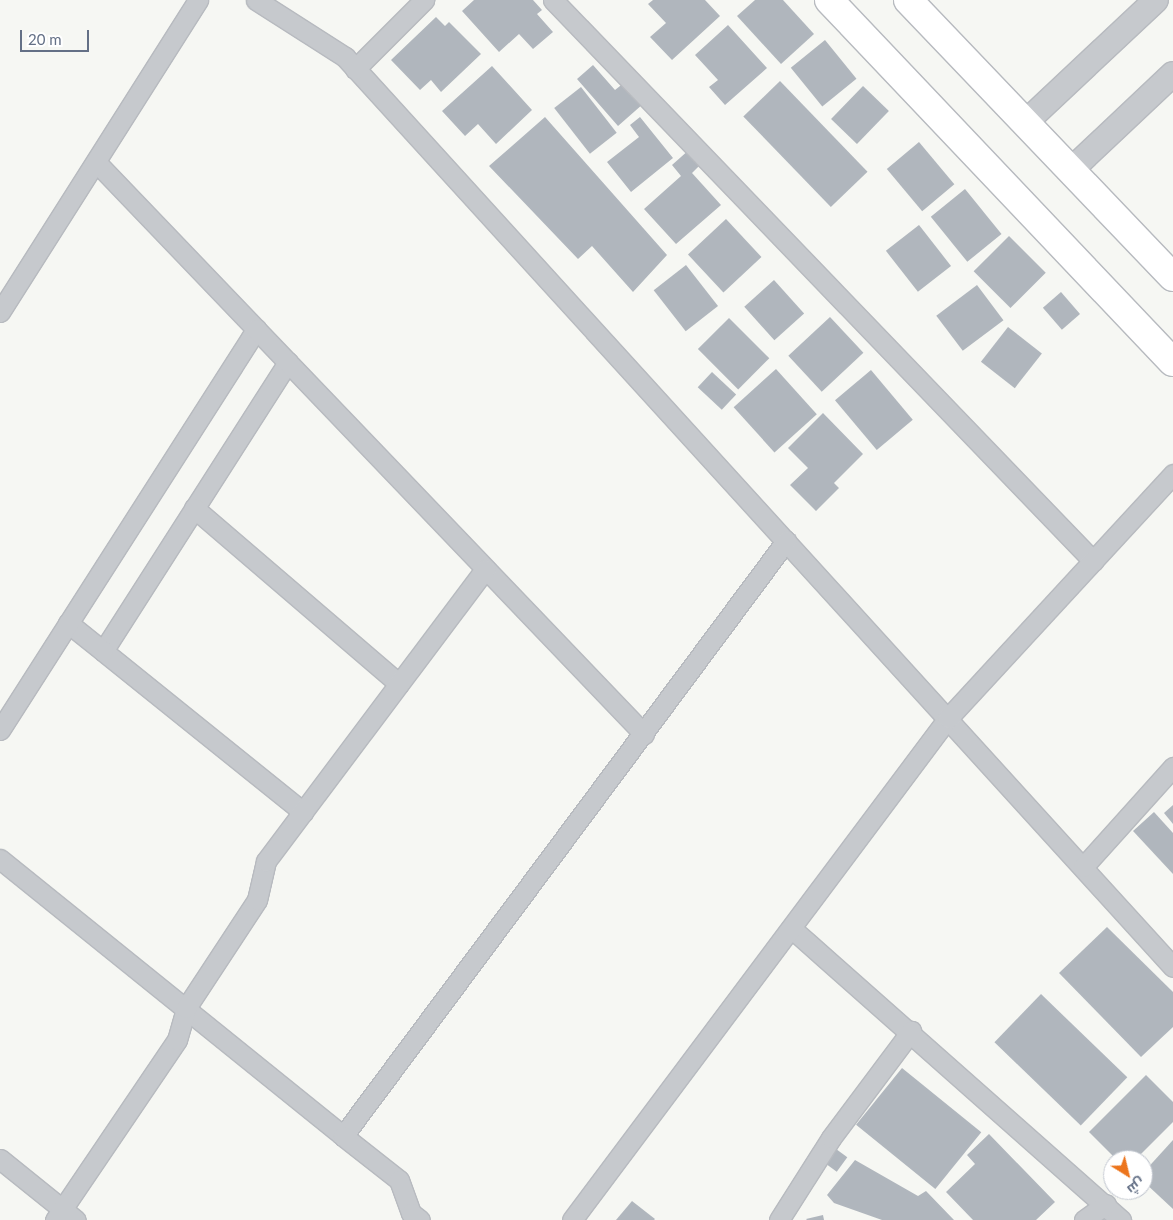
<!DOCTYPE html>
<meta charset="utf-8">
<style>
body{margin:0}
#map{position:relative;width:1173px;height:1220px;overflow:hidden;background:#f6f7f3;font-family:Lato,Cairo,sans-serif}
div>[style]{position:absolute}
.building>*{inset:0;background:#b0b6bd;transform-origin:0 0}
.roads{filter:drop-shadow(1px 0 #b7babf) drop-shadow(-1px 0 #b7babf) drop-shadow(0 1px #b7babf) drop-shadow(0 -1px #b7babf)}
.minor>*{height:19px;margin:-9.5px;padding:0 9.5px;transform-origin:9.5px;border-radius:9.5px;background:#c6c9cd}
.tertiary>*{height:24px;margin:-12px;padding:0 12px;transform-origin:12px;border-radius:12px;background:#c6c9cd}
.primary>*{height:28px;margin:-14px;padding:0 14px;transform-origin:14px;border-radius:14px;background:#fff}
span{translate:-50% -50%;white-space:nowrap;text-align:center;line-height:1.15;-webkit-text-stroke:5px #fff;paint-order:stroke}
.north{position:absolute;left:1103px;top:1150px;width:50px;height:50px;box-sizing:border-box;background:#fff;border:1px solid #c1c6cf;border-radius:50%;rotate:144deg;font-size:14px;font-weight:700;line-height:20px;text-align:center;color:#647086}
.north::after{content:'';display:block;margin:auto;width:18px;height:22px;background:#ec751d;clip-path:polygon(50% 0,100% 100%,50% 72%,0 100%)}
.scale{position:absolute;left:20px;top:30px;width:69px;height:22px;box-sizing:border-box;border:2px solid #647086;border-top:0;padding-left:6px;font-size:15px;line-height:18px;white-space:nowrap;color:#647086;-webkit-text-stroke:4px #fff;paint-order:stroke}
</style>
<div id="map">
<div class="building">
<div style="clip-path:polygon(474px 0,533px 0,542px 10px,537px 14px,553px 32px,533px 49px,519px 34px,499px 52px,462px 11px)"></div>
<div style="clip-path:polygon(653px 0,705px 0,720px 16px,672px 60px,650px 37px,666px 23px,648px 4px)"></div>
<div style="clip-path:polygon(755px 0,783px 0,814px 34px,781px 64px,737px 16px)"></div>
<div style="clip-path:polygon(436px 17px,445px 26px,449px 22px,481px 54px,441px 92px,431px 80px,420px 90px,391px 60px)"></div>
<div style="clip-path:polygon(728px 25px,767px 68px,725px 105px,709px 87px,718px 80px,695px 55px)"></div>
<div style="left:825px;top:40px;width:50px;height:44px;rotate:51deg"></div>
<div style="clip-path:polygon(593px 65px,615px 90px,625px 82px,643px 104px,618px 126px,577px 79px)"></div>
<div style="clip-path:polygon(492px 66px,532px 110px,496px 144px,478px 124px,465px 136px,442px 111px)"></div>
<div style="left:780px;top:81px;width:126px;height:51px;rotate:46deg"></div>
<div style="left:863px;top:86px;width:36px;height:46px;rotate:44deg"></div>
<div style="left:581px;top:87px;width:58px;height:34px;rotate:52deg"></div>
<div style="clip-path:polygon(545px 117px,667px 255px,633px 292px,592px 246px,578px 259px,489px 166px)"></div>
<div style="clip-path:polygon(640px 117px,673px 158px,631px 192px,607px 162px,639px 137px,630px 125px)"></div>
<div style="left:919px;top:142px;width:55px;height:42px;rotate:50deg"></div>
<div style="clip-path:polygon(690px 149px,702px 163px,692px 173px,721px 205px,676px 244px,644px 209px,681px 176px,672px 165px)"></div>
<div style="left:965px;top:189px;width:58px;height:44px;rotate:51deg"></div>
<div style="left:726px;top:219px;width:52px;height:52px;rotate:47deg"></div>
<div style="left:919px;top:225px;width:52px;height:42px;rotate:52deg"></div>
<div style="left:1009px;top:236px;width:52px;height:50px;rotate:45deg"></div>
<div style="left:686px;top:265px;width:52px;height:41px;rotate:52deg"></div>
<div style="left:774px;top:280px;width:45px;height:40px;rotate:48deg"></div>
<div style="left:977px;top:285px;width:44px;height:51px;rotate:53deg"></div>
<div style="left:1061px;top:292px;width:29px;height:24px;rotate:49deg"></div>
<div style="left:830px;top:317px;width:49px;height:57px;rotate:47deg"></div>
<div style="left:729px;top:318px;width:57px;height:44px;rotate:45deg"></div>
<div style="left:1008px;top:327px;width:43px;height:44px;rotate:38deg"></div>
<div style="left:776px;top:369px;width:61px;height:57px;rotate:48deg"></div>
<div style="left:871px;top:370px;width:65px;height:47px;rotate:50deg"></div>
<div style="left:712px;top:372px;width:33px;height:21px;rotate:43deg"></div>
<div style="clip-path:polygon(823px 413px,863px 454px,834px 483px,839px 488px,816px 511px,790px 485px,808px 468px,788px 448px)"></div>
<div style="clip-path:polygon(1173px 805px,1173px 824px,1164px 813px)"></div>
<div style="clip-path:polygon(1154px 812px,1173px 833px,1173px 874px,1133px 831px)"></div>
<div style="clip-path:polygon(1107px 927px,1173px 992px,1173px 1027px,1141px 1057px,1059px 973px)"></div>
<div style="left:1041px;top:994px;width:120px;height:67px;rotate:44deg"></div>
<div style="left:902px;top:1068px;width:102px;height:73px;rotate:39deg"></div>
<div style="clip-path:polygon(1146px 1075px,1173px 1102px,1173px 1122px,1135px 1160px,1117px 1160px,1089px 1132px)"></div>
<div style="clip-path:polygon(989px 1134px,1055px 1202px,1036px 1220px,973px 1220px,946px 1192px,975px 1164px,967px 1155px)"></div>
<div style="clip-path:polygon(1173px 1140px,1173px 1209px,1143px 1181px,1143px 1173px)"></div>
<div style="left:836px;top:1149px;width:14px;height:18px;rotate:36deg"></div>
<div style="clip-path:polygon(855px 1160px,918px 1196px,926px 1191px,954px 1220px,882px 1220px,834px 1203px,827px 1195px)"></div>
<div style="clip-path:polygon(632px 1201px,655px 1219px,654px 1220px,616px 1220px)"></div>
<div style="clip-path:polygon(823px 1215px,824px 1220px,807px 1220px,806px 1219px)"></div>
</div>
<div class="roads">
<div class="minor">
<div style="left:256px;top:0;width:106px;rotate:32.6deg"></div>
<div style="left:345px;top:57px;width:1230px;rotate:47.7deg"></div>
<div style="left:553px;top:0;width:779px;rotate:46.09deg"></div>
<div style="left:355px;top:69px;width:98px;rotate:-45deg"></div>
<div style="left:96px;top:162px;width:231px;rotate:46.2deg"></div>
<div style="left:0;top:312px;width:370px;rotate:-57.6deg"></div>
<div style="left:288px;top:362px;width:343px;rotate:122.6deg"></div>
<div style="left:103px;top:651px;width:257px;rotate:38.8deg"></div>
<div style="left:194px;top:508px;width:270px;rotate:40.6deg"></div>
<div style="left:68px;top:623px;width:45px;rotate:38.7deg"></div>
<div style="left:0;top:730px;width:476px;rotate:-57.4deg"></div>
<div style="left:256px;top:329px;width:561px;rotate:46.23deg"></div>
<div style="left:0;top:859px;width:441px;rotate:38.9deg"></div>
<div style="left:343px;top:1136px;width:742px;rotate:-53.33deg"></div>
<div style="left:1083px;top:867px;width:135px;rotate:-48deg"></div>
<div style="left:791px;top:928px;width:441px;rotate:41.5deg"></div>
<div style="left:343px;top:1136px;width:71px;rotate:38.2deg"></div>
<div style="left:399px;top:1180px;width:35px;rotate:70deg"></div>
<div style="left:411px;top:1213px;width:11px;rotate:38deg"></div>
<div style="left:0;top:1159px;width:97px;rotate:38.8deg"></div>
<div style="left:55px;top:1220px;width:217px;rotate:-55.9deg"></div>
<div style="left:177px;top:1040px;width:33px;rotate:-74deg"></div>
<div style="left:186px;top:1008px;width:129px;rotate:-56.7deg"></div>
<div style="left:257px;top:900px;width:40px;rotate:-77deg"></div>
<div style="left:266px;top:861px;width:365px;rotate:-53.1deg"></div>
<div style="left:572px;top:1220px;width:627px;rotate:-53.17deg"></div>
<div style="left:948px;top:718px;width:332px;rotate:-47.3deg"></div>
<div style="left:779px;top:1220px;width:97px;rotate:-57.6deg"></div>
<div style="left:831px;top:1138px;width:134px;rotate:-53.2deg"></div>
<div style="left:1084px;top:1220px;width:27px;rotate:-36deg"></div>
</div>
<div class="tertiary">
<div style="left:1026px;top:122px;width:178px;rotate:-43.2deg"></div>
<div style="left:1070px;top:171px;width:141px;rotate:-43.3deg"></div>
</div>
<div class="primary">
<div style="left:829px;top:0;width:499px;rotate:46.5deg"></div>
<div style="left:908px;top:0;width:383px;rotate:46.3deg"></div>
</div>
</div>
<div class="north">ش</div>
<div class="scale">20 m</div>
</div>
